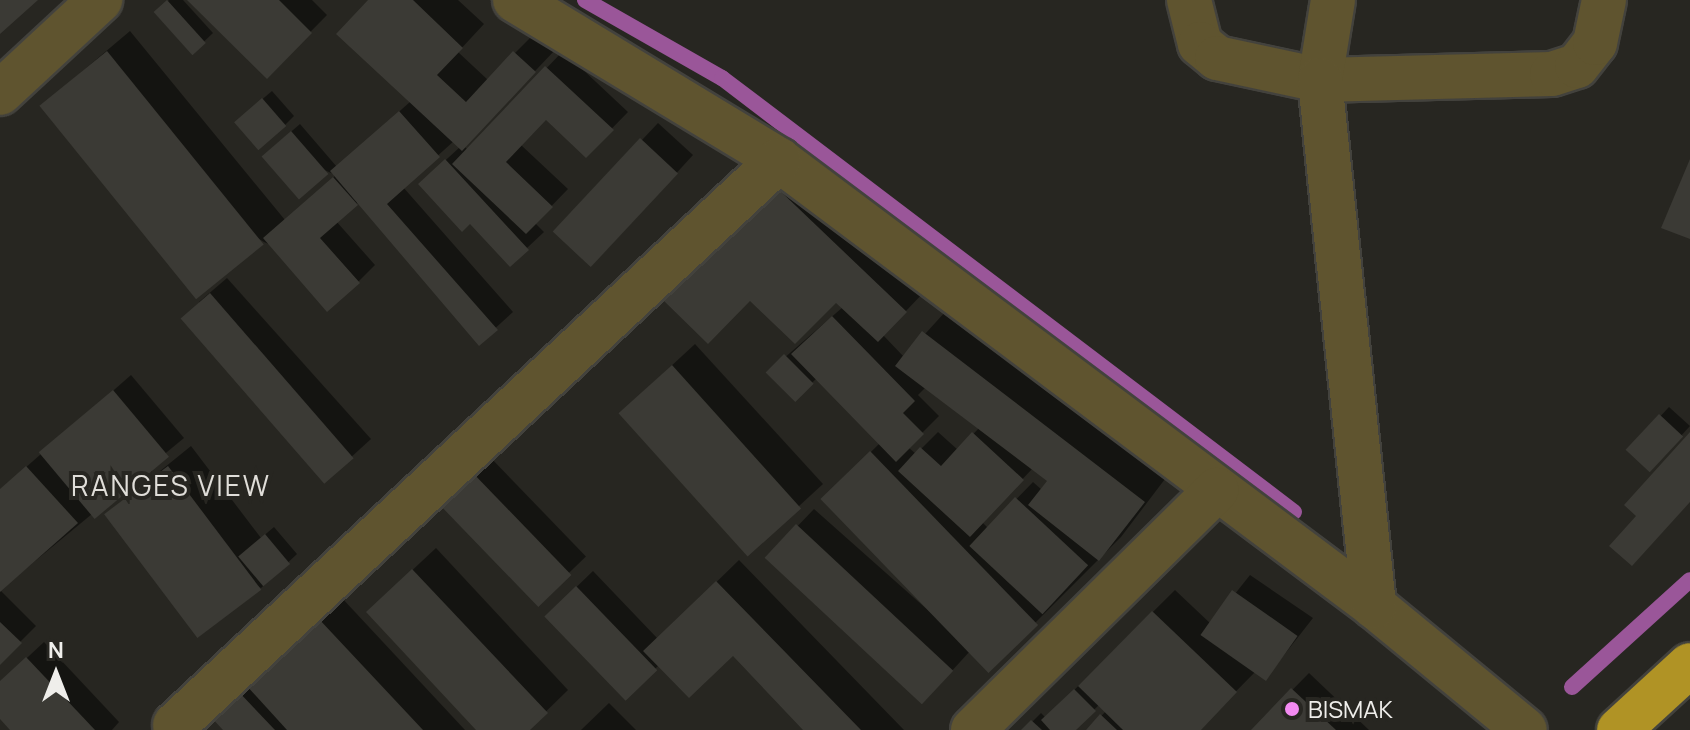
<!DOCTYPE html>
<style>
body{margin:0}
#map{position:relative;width:1690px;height:730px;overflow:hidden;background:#272621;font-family:Manrope,sans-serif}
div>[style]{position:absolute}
.shadow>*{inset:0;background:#0007;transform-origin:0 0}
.stream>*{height:16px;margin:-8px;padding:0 8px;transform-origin:8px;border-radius:8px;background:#9a5699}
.building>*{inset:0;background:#3b3a35;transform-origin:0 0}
.roads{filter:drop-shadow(2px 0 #43423d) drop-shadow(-2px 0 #43423d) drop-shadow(0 2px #43423d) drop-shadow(0 -2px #43423d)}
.minor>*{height:44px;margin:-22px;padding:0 22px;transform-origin:22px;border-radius:22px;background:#5f542f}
.highway>*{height:44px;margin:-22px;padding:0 22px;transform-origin:22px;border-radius:22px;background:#b09325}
.dots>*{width:22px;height:22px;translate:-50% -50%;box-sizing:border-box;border:4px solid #272621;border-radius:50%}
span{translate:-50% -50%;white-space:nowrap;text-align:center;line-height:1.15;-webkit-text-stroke:8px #272621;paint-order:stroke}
.poi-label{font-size:24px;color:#efeeeb}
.left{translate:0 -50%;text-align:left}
.quarter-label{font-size:28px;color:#e0ded9;letter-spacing:2px}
.north{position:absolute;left:16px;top:634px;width:80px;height:80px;-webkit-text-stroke:6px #272621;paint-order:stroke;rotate:0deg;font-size:22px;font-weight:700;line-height:32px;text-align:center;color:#efeeeb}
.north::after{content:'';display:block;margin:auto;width:28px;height:36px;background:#efeeeb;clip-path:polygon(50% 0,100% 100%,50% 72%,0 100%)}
</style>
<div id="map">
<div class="shadow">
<div style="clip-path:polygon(169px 0,183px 0,213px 33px,193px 52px,156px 12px)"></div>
<div style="clip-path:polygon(190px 0,312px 0,327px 15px,267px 76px)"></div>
<div style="clip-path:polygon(370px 0,458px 0,484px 24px,458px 52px,488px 80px,537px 31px,556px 49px,464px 146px,468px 150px,563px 51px,628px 112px,586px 155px,546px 118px,521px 145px,568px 189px,535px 223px,544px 232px,510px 264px,437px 168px,460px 147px,454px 141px,403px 187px,513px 312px,479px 343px,359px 202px,336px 221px,375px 265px,358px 282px,264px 242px,41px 106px,130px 31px,285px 220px,336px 175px,272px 148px,300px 124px,337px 167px,411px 101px)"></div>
<div style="clip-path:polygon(272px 91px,294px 116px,285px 125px,245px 114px)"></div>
<div style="clip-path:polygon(658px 123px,693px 155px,608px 248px,642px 140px)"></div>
<div style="clip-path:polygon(evenodd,797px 164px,927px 289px,883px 335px,904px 357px,946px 311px,1165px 479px,1121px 537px,989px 669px,971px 650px,939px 685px,767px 558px,814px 509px,957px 636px,823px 499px,880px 443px,817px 378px,795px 399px,768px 372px,843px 307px,836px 300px,666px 300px,797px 164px,926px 387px,979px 428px,958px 450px,938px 432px,916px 454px,908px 447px,939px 416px,918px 395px,926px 387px,797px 164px,1033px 468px,1050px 481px,1042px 490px,1033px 482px,988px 528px,982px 522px,1033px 468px)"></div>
<div style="clip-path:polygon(227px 278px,371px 439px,326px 480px,199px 302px)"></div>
<div style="clip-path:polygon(695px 344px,823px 484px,748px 553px,643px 392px)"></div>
<div style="clip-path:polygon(131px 375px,184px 438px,0 590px,0 490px)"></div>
<div style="clip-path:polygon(1669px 407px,1690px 426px,1658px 461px,1629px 450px)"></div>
<div style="clip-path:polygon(191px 446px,261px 538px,274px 527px,297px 554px,261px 588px,107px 514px)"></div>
<div style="left:488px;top:455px;width:141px;height:67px;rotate:46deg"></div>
<div style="clip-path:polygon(436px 548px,568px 690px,527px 730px,479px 730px,390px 591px)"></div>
<div style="clip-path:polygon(739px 560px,904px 730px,806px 730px,733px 653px,659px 665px,625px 698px,563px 600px,593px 571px,658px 639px)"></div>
<div style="clip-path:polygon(1250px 575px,1313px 618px,1266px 678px,1256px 671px,1198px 730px,1088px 730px,1106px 711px,1100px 704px,1073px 730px,1024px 730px,1041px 713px,1046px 718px,1175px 590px,1211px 624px)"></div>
<div style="clip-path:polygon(0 590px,36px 626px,0 662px)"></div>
<div style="clip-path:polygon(341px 597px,465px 730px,225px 730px,212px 716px)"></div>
<div style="clip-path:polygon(44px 642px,119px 722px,112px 730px,13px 730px,0 716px,0 683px)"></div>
<div style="clip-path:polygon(1309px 673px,1369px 730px,1253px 730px)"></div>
<div style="clip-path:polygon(609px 703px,636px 730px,581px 730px)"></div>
</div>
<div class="stream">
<div style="left:585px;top:0;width:158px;rotate:29.7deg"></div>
<div style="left:722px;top:78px;width:718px;rotate:37.19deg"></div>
<div style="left:1572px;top:687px;width:159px;rotate:-42.2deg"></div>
</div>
<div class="building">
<div style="clip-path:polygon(0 0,38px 0,0 34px)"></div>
<div style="left:167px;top:0;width:58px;height:18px;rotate:48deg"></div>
<div style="clip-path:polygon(187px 0,279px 0,312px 33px,267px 79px)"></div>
<div style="clip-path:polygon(368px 0,413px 0,463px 48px,437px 75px,466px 102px,513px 51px,536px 72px,462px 151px,336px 34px)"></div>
<div style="left:107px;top:51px;width:249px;height:87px;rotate:51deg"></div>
<div style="clip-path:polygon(545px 66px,614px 130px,586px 158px,546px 120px,506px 162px,553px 207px,526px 234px,452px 164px)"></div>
<div style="left:262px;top:98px;width:37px;height:37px;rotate:49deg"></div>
<div style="clip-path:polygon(399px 111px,440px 157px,387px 204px,498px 330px,479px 346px,330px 171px)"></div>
<div style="left:291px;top:131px;width:57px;height:39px;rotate:49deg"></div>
<div style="left:640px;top:138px;width:52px;height:128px;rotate:43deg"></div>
<div style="clip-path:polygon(445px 159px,529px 250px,510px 267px,470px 224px,462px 232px,418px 184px)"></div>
<div style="clip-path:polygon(1690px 159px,1690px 239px,1661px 228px)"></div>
<div style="clip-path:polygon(333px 177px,358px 205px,320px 238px,360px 283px,327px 312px,263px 238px)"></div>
<div style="clip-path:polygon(774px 185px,907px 312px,878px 342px,836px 303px,795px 344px,750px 301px,708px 344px,663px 300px)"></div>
<div style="left:210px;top:293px;width:219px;height:39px;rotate:49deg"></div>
<div style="clip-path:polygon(832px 316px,915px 401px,903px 413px,924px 434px,896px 462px,791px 354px)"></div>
<div style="clip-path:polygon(922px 331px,1145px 502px,1099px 561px,1028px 505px,1047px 481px,895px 366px)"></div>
<div style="left:784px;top:354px;width:42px;height:26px;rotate:45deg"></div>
<div style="left:672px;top:365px;width:193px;height:72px;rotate:48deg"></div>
<div style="left:113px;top:390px;width:87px;height:97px;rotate:50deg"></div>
<div style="left:1659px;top:414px;width:33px;height:49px;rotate:43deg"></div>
<div style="clip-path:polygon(972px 432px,1024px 480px,970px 537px,898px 471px,920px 447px,941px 466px)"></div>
<div style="clip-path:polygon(1690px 432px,1690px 502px,1632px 566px,1609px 546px,1636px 516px,1624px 505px)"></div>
<div style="left:870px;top:451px;width:242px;height:69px;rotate:46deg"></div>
<div style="clip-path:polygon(26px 466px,78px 523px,0 592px,0 489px)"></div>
<div style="left:168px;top:466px;width:155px;height:80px;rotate:53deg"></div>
<div style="left:470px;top:470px;width:146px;height:46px;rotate:46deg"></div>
<div style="left:1015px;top:497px;width:100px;height:67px;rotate:43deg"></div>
<div style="left:796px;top:524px;width:215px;height:46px;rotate:43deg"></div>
<div style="left:265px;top:534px;width:39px;height:35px;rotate:50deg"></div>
<div style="clip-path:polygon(412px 569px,548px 713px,530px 730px,476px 730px,366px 612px)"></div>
<div style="clip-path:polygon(716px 581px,861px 730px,803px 730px,733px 656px,689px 698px,643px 651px)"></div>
<div style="left:576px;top:586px;width:117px;height:44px;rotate:46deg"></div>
<div style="left:1232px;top:590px;width:80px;height:55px;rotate:35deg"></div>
<div style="clip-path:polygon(1152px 611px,1237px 692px,1201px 730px,1123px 730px,1078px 686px)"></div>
<div style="clip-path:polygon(318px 618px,423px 730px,287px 730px,245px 684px)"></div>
<div style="clip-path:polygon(0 622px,22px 643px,0 665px)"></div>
<div style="clip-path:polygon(26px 657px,95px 730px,10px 730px,0 719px,0 681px)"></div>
<div style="clip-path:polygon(1291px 688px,1336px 730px,1251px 730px)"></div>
<div style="clip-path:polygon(1074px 689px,1096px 711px,1076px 730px,1050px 730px,1041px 720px)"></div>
<div style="clip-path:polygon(237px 690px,275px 730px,223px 730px,210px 716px)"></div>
<div style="clip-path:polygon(1100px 714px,1117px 730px,1086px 730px)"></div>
<div style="clip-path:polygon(1031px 720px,1042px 730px,1021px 730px)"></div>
</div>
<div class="roads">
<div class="minor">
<div style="left:515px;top:0;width:309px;rotate:31.2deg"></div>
<div style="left:779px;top:160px;width:744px;rotate:36.85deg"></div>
<div style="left:1374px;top:606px;width:195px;rotate:39.4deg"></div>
<div style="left:1189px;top:0;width:45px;rotate:76deg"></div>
<div style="left:1200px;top:44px;width:22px;rotate:39deg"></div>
<div style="left:1217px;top:58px;width:105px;rotate:12.1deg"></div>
<div style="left:1320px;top:80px;width:232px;rotate:-1.5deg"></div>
<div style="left:1552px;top:74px;width:26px;rotate:-18deg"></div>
<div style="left:1577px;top:66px;width:29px;rotate:-52deg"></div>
<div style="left:1595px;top:43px;width:44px;rotate:-78.2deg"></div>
<div style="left:1333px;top:0;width:81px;rotate:99.2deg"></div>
<div style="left:1320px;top:80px;width:529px;rotate:84.14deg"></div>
<div style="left:0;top:93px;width:137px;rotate:-42.9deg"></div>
<div style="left:175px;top:725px;width:827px;rotate:-43.09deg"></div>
<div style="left:973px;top:730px;width:342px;rotate:-44.6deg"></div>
</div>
<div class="highway">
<div style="left:1619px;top:730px;width:96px;rotate:-42.5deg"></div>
</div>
</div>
<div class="dots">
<div style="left:1292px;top:709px;background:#f38af1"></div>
</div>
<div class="poi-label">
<span class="left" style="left:1308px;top:709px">BISMAK</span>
</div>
<div class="quarter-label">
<span style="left:171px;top:485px">RANGES VIEW</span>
</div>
<div class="north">N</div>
</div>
